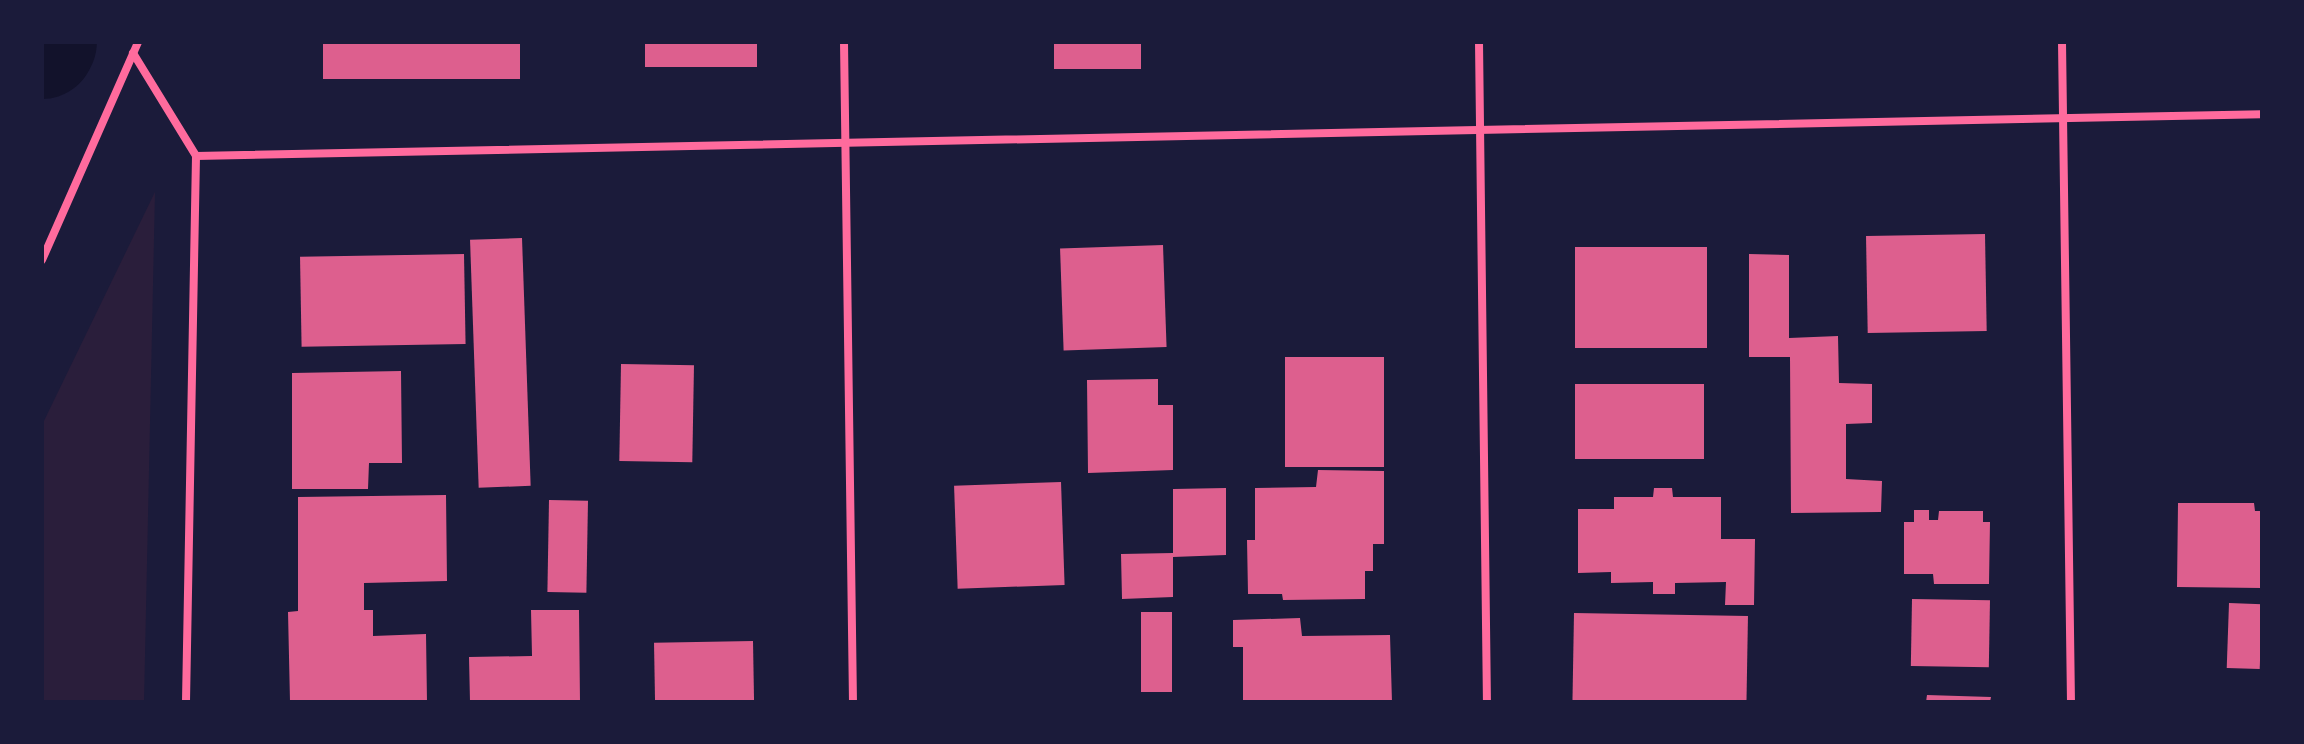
<!DOCTYPE html>
<style>
body{margin:0}
#map{position:relative;width:2304px;height:744px;overflow:hidden;background:#1b1b3a;font-family:Signika,sans-serif}
div>[style]{position:absolute}
.green>*{inset:0;background:#2a1e3b}
.river>*{height:106px;margin:-53px;padding:0 53px;transform-origin:53px;border-radius:53px;background:#12122b}
.building>*{inset:0;background:#dd5f8e;transform-origin:0 0}
.minor>*{height:8px;margin:-4px;padding:0 4px;transform-origin:4px;border-radius:4px;background:#ff6b9d}
span{translate:-50% -50%;white-space:nowrap;text-align:center;line-height:1.15;-webkit-text-stroke:6px #1b1b3a;paint-order:stroke}
.frame{position:absolute;inset:0;border:44px solid #1b1b3a;pointer-events:none}
</style>
<div id="map">
<div class="green">
<div style="clip-path:polygon(155px 192px,144px 702px,42px 702px,42px 425px)"></div>
</div>
<div class="river">
<div style="left:42px;top:46px;width:4px;rotate:-63deg"></div>
</div>
<div class="building">
<div style="left:323px;top:42px;width:197px;height:37px"></div>
<div style="left:645px;top:42px;width:112px;height:25px"></div>
<div style="left:1054px;top:42px;width:87px;height:27px"></div>
<div style="left:1985px;top:234px;width:97px;height:119px;rotate:89deg"></div>
<div style="left:522px;top:238px;width:248px;height:52px;rotate:88deg"></div>
<div style="left:1163px;top:245px;width:102px;height:103px;rotate:88deg"></div>
<div style="left:1575px;top:247px;width:132px;height:101px"></div>
<div style="left:464px;top:254px;width:90px;height:164px;rotate:89deg"></div>
<div style="clip-path:polygon(1749px 254px,1789px 255px,1789px 338px,1838px 336px,1839px 383px,1872px 384px,1872px 423px,1846px 424px,1846px 479px,1882px 481px,1881px 512px,1791px 513px,1790px 357px,1749px 357px)"></div>
<div style="left:1384px;top:357px;width:110px;height:99px;rotate:90deg"></div>
<div style="left:621px;top:364px;width:73px;height:97px;rotate:1deg"></div>
<div style="clip-path:polygon(401px 371px,402px 463px,369px 463px,368px 489px,292px 489px,292px 373px)"></div>
<div style="clip-path:polygon(1158px 379px,1158px 405px,1173px 405px,1173px 470px,1088px 473px,1087px 380px)"></div>
<div style="left:1575px;top:384px;width:129px;height:75px"></div>
<div style="clip-path:polygon(1318px 470px,1384px 471px,1384px 544px,1373px 544px,1373px 571px,1365px 571px,1365px 599px,1283px 600px,1282px 594px,1248px 594px,1247px 540px,1255px 540px,1255px 488px,1316px 487px)"></div>
<div style="left:1061px;top:482px;width:103px;height:107px;rotate:88deg"></div>
<div style="clip-path:polygon(1226px 488px,1226px 555px,1173px 557px,1173px 597px,1122px 599px,1121px 554px,1173px 553px,1173px 489px)"></div>
<div style="clip-path:polygon(1654px 488px,1672px 488px,1673px 497px,1721px 497px,1721px 539px,1755px 539px,1754px 605px,1725px 605px,1726px 582px,1675px 583px,1675px 594px,1653px 594px,1653px 582px,1611px 583px,1611px 572px,1578px 573px,1578px 509px,1614px 509px,1614px 497px,1653px 497px)"></div>
<div style="clip-path:polygon(446px 495px,447px 581px,364px 583px,364px 610px,373px 610px,373px 636px,426px 634px,427px 702px,290px 702px,288px 612px,298px 611px,298px 497px)"></div>
<div style="left:549px;top:500px;width:39px;height:92px;rotate:1deg"></div>
<div style="clip-path:polygon(2178px 503px,2254px 503px,2255px 511px,2262px 511px,2262px 588px,2177px 587px)"></div>
<div style="clip-path:polygon(1914px 510px,1929px 510px,1929px 520px,1938px 520px,1939px 511px,1983px 511px,1983px 522px,1990px 522px,1989px 584px,1934px 584px,1933px 574px,1904px 574px,1904px 522px,1914px 522px)"></div>
<div style="left:1912px;top:599px;width:78px;height:67px;rotate:1deg"></div>
<div style="left:2229px;top:603px;width:33px;height:65px;rotate:2deg"></div>
<div style="clip-path:polygon(531px 610px,579px 610px,580px 702px,470px 702px,469px 657px,532px 656px)"></div>
<div style="left:1141px;top:612px;width:31px;height:80px"></div>
<div style="left:1574px;top:613px;width:174px;height:89px;rotate:1deg"></div>
<div style="clip-path:polygon(1300px 618px,1302px 636px,1390px 635px,1392px 702px,1243px 702px,1243px 647px,1233px 647px,1233px 620px)"></div>
<div style="left:753px;top:641px;width:61px;height:99px;rotate:89deg"></div>
<div style="clip-path:polygon(1927px 695px,1991px 697px,1990px 702px,1926px 702px)"></div>
</div>
<div class="minor">
<div style="left:844px;top:42px;width:660px;rotate:89.22deg"></div>
<div style="left:1479px;top:42px;width:660px;rotate:89.31deg"></div>
<div style="left:2062px;top:42px;width:660px;rotate:89.22deg"></div>
<div style="left:133px;top:53px;width:121px;rotate:58.5deg"></div>
<div style="left:196px;top:156px;width:546px;rotate:91.05deg"></div>
<div style="left:196px;top:156px;width:2066px;rotate:-1.16deg"></div>
<div style="left:42px;top:260px;width:238px;rotate:-66.2deg"></div>
</div>
<div class="frame"></div>
</div>
